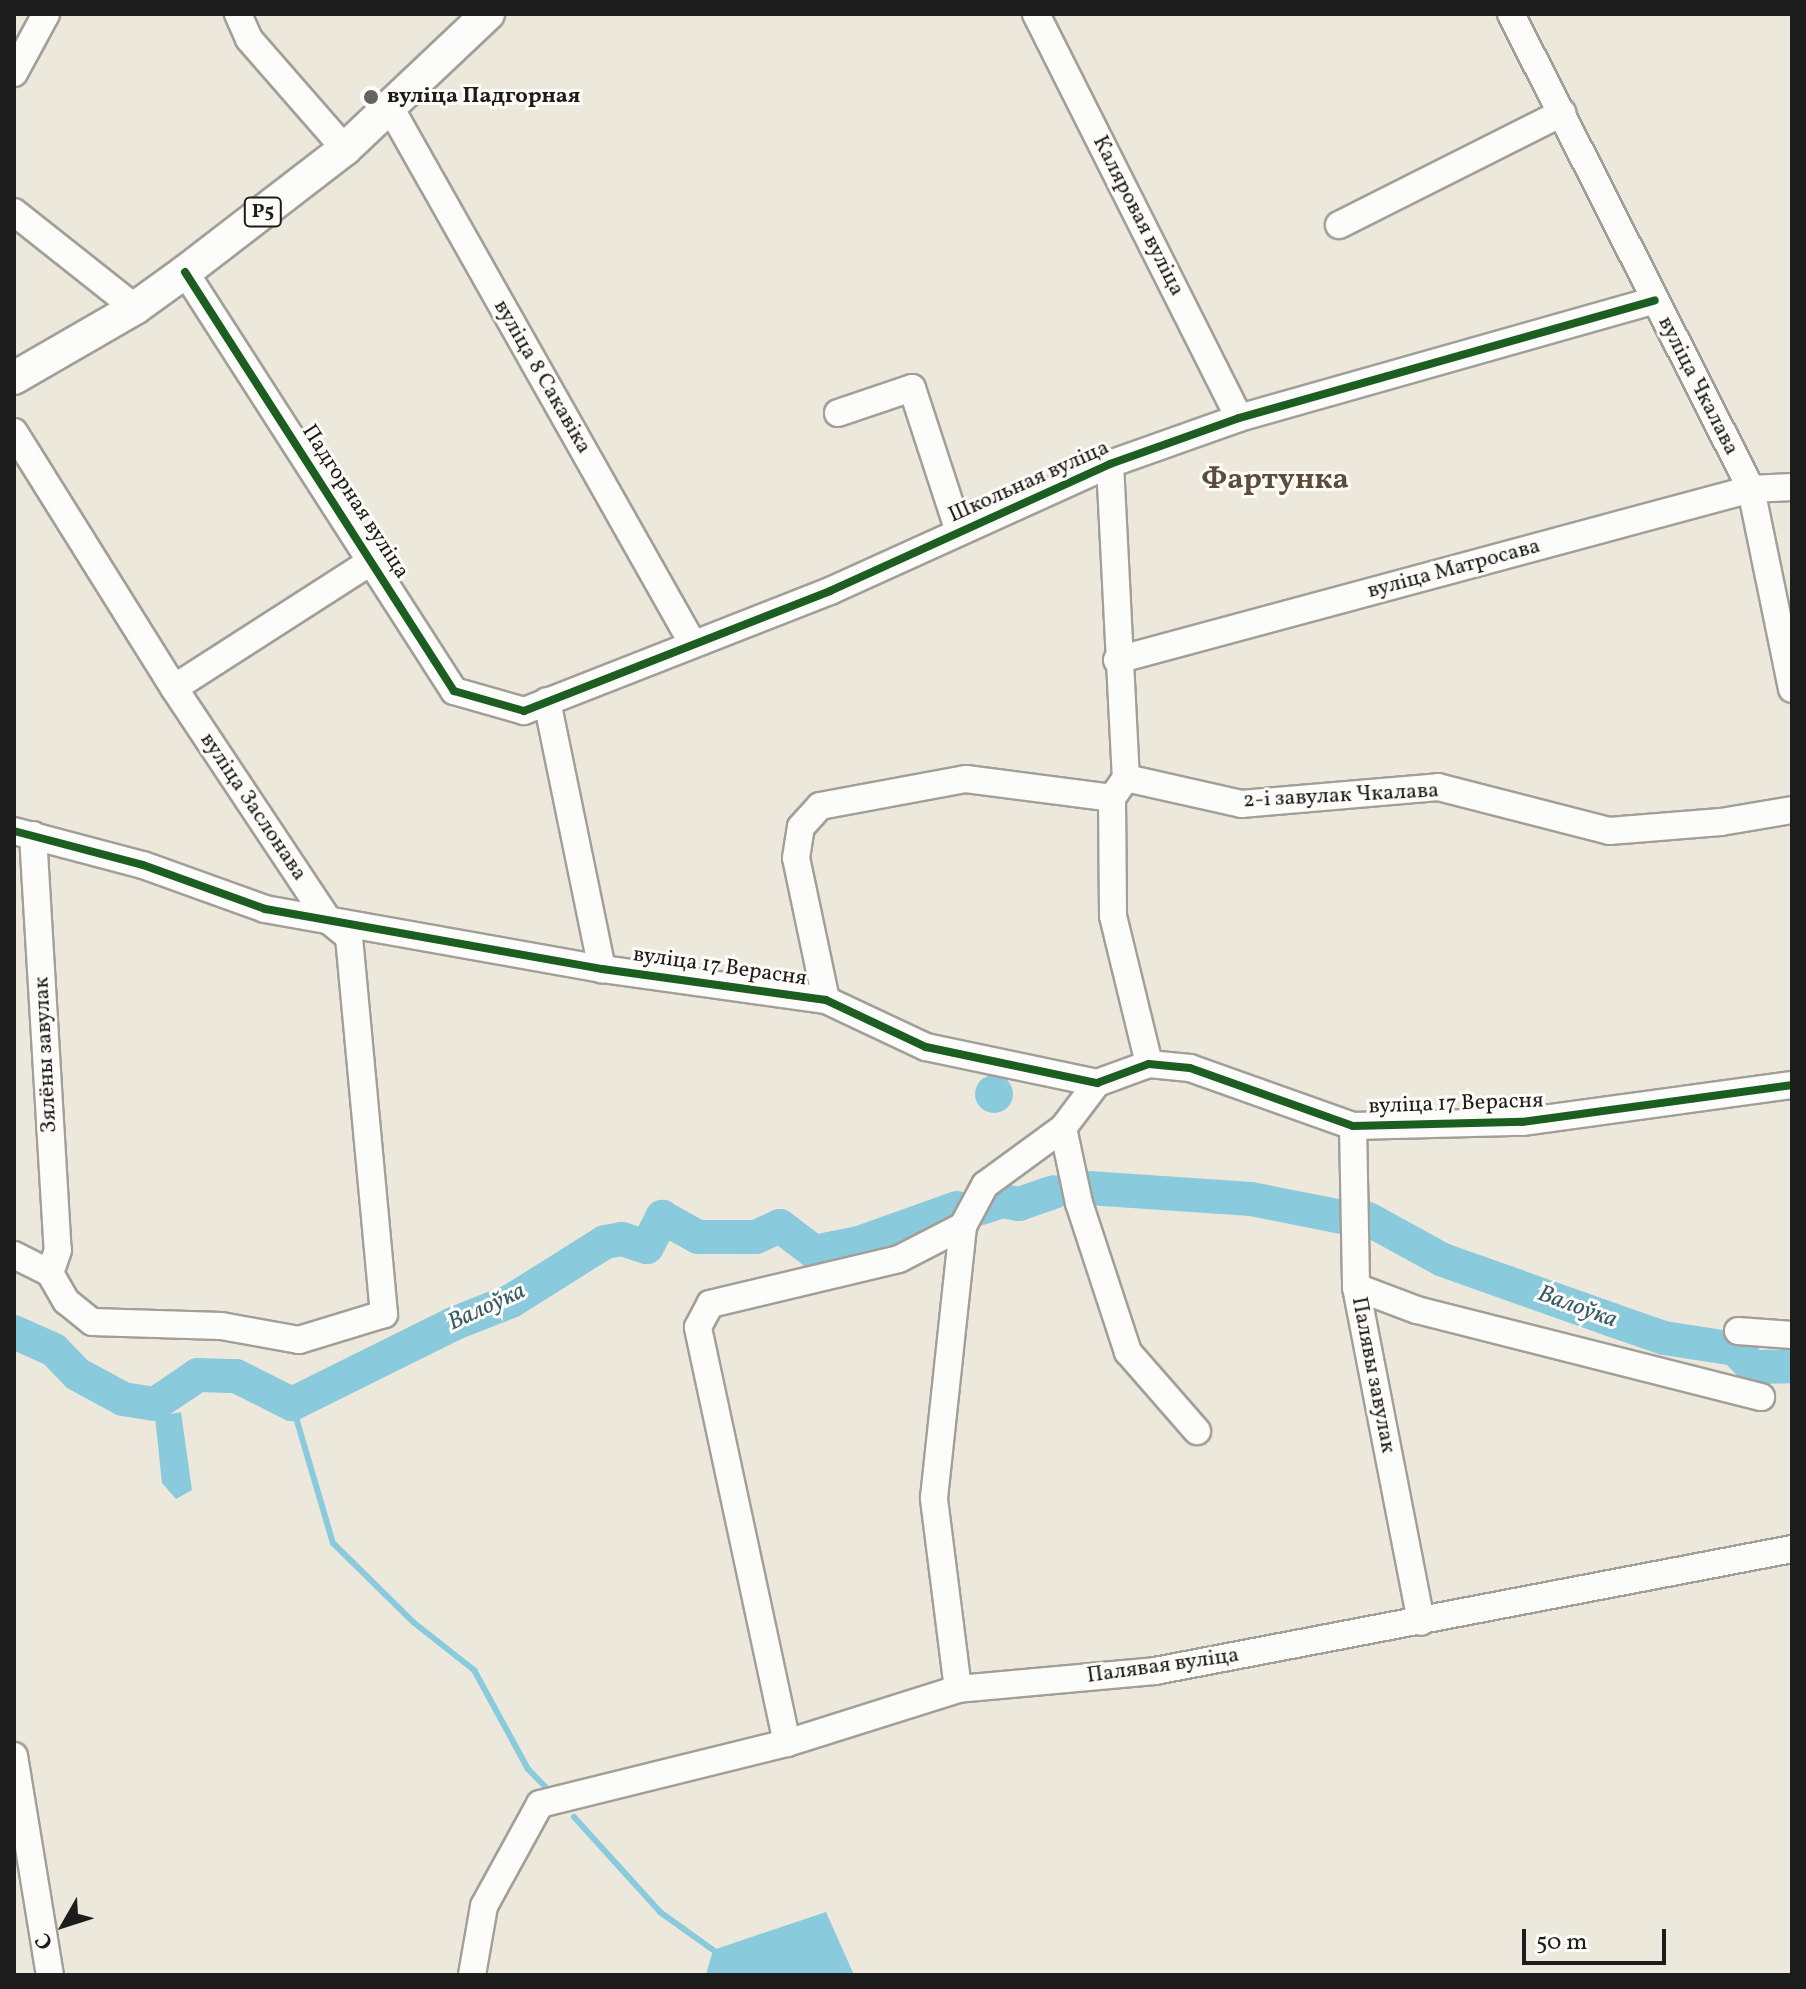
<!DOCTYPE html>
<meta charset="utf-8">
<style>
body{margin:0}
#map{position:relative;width:1806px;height:1989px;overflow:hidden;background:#ede8dc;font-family:Vollkorn,serif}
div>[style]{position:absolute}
.water>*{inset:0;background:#8acadd}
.round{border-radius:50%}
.stream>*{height:6px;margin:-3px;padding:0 3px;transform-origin:3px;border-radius:3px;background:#8acadd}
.river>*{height:34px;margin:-17px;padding:0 17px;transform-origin:17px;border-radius:17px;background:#8acadd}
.roads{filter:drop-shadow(2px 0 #a29f98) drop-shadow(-2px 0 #a29f98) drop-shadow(0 2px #a29f98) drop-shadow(0 -2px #a29f98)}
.minor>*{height:26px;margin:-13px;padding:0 13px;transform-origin:13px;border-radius:13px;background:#fcfcfa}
.major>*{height:32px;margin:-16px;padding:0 16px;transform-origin:16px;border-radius:16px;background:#fcfcfa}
.cycleway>*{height:8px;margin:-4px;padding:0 4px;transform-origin:4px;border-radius:4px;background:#1b5e20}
.dots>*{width:22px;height:22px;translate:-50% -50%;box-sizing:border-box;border:4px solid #fdfcf7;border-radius:50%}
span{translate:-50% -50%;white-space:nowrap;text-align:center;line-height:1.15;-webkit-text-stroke:6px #fdfcf7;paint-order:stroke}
.shield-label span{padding:2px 6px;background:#fdfcf7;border:2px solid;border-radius:6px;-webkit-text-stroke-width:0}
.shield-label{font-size:20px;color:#1c1c1c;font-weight:700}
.poi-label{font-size:22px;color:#1c1c1c;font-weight:700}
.left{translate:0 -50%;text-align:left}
.street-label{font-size:22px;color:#1c1c1c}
.water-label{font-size:24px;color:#375c69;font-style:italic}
.district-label{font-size:30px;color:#5c4c3a;font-weight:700}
.frame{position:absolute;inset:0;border:16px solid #1c1c1c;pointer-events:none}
.north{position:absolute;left:24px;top:1885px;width:80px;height:80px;-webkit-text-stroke:6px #fdfcf7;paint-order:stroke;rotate:231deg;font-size:22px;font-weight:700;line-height:32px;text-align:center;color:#1c1c1c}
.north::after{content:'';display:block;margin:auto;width:28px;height:36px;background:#1c1c1c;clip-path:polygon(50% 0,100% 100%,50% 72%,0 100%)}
.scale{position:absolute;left:1522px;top:1929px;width:144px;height:36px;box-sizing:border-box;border:4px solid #1c1c1c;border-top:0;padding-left:10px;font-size:24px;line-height:28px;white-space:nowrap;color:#1c1c1c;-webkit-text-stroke:6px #fdfcf7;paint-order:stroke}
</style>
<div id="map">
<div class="water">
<div class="round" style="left:975px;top:1075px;width:38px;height:38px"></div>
<div style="clip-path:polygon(181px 1412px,192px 1490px,176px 1499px,162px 1483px,155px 1417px)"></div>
<div style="clip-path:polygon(826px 1912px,854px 1975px,706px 1975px,713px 1950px)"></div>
</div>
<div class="stream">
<div style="left:292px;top:1404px;width:145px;rotate:73.6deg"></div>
<div style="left:333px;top:1543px;width:112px;rotate:44.6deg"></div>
<div style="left:413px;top:1622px;width:78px;rotate:38.2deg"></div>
<div style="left:474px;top:1670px;width:113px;rotate:61.4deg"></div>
<div style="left:528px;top:1769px;width:32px;rotate:46deg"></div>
<div style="left:574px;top:1817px;width:128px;rotate:47.8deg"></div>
<div style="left:660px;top:1912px;width:65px;rotate:35.6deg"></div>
</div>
<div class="river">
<div style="left:1089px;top:1188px;width:162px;rotate:3.9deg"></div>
<div style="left:1251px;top:1199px;width:98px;rotate:11.2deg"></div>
<div style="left:981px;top:1208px;width:23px;rotate:-18deg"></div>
<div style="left:1003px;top:1201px;width:16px;rotate:11deg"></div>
<div style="left:1019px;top:1204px;width:36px;rotate:-19deg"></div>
<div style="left:1368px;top:1219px;width:85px;rotate:28.7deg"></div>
<div style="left:1443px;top:1260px;width:179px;rotate:19.5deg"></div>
<div style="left:1612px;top:1320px;width:55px;rotate:19.1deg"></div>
<div style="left:1664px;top:1338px;width:72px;rotate:8.8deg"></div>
<div style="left:1735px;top:1349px;width:25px;rotate:45deg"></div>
<div style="left:1753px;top:1367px;width:39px;rotate:-1deg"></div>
<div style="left:14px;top:1332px;width:44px;rotate:24.2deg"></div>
<div style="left:54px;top:1350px;width:33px;rotate:46deg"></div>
<div style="left:77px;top:1374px;width:52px;rotate:28.5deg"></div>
<div style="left:123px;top:1399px;width:32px;rotate:9deg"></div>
<div style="left:155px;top:1404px;width:52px;rotate:-34deg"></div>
<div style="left:198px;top:1375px;width:38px;rotate:2deg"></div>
<div style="left:236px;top:1376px;width:63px;rotate:26.6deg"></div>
<div style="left:292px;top:1404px;width:180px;rotate:-26.4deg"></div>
<div style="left:453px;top:1324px;width:62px;rotate:-21.6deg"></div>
<div style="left:511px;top:1301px;width:111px;rotate:-32.1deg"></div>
<div style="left:605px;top:1242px;width:17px;rotate:-10deg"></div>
<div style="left:622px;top:1239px;width:26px;rotate:18deg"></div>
<div style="left:647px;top:1247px;width:34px;rotate:-63deg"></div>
<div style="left:662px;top:1217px;width:41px;rotate:29.1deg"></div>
<div style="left:698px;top:1237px;width:58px"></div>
<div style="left:756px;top:1237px;width:26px;rotate:-25deg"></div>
<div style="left:780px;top:1226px;width:43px;rotate:37.4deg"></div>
<div style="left:814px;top:1252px;width:46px;rotate:-11.3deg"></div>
<div style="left:859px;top:1243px;width:104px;rotate:-19.7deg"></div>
</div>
<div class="roads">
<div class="minor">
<div style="left:238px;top:14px;width:27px;rotate:66deg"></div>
<div style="left:249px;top:39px;width:146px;rotate:48.9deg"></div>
<div style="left:1036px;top:14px;width:452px;rotate:63.3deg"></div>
<div style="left:1511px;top:14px;width:532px;rotate:63.19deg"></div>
<div style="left:1751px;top:489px;width:204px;rotate:78.4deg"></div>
<div style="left:14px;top:73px;width:67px;rotate:-61.5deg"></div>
<div style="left:391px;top:109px;width:614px;rotate:60.56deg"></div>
<div style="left:14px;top:212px;width:154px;rotate:38.4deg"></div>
<div style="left:1339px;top:225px;width:250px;rotate:-26.7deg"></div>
<div style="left:185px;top:272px;width:498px;rotate:57.3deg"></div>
<div style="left:454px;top:691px;width:73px;rotate:15.9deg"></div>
<div style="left:524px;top:711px;width:329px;rotate:-21.4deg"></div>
<div style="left:830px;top:591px;width:307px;rotate:-24.4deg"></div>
<div style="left:1110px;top:464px;width:137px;rotate:-19.6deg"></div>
<div style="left:1239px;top:418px;width:432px;rotate:-15.8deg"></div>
<div style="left:838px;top:413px;width:78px;rotate:-18.7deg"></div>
<div style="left:912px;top:388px;width:151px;rotate:71.9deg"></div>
<div style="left:14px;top:432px;width:302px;rotate:58deg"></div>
<div style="left:174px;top:688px;width:278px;rotate:56.4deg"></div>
<div style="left:328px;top:920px;width:27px;rotate:39deg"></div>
<div style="left:349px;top:937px;width:379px;rotate:84.7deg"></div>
<div style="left:384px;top:1314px;width:89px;rotate:163deg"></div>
<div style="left:299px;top:1340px;width:79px;rotate:-169.8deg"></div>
<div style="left:221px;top:1326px;width:129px;rotate:-178.2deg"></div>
<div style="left:92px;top:1322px;width:33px;rotate:-141deg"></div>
<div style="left:66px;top:1301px;width:32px;rotate:-120deg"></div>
<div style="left:50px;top:1273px;width:40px;rotate:-153.4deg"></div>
<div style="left:1110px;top:464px;width:314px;rotate:87.1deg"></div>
<div style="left:1126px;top:778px;width:24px;rotate:125deg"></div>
<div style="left:1112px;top:798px;width:118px;rotate:89.5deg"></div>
<div style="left:1113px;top:916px;width:152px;rotate:76.3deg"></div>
<div style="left:1117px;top:660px;width:657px;rotate:-15.09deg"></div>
<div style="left:1751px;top:489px;width:41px;rotate:-2.8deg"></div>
<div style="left:174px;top:688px;width:235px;rotate:-32.7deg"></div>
<div style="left:547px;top:701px;width:274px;rotate:78.4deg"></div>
<div style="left:1126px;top:778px;width:118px;rotate:12.7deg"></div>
<div style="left:1241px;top:804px;width:198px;rotate:-4.9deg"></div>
<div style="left:1438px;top:787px;width:177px;rotate:14.4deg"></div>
<div style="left:1609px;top:831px;width:112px;rotate:-4.6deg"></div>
<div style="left:1721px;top:822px;width:72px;rotate:-9.6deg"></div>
<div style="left:14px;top:831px;width:133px;rotate:14.8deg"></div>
<div style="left:143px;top:865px;width:130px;rotate:19.8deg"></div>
<div style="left:265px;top:909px;width:342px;rotate:10.1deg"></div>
<div style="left:602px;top:969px;width:226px;rotate:7.9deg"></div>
<div style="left:826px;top:1000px;width:110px;rotate:25.2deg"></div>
<div style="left:926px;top:1047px;width:175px;rotate:11.9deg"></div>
<div style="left:1097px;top:1083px;width:55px;rotate:-20.1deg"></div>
<div style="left:1149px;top:1064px;width:41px;rotate:5.6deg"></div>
<div style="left:1190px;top:1068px;width:173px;rotate:19.6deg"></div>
<div style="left:1353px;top:1126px;width:169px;rotate:-1.4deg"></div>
<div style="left:1522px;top:1122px;width:273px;rotate:-7.8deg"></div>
<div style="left:33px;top:835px;width:416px;rotate:86.6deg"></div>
<div style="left:58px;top:1250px;width:24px;rotate:109deg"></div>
<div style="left:826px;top:1000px;width:145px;rotate:-101.9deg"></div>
<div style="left:796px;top:858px;width:31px;rotate:-81deg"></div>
<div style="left:801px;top:827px;width:28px;rotate:-48deg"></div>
<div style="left:820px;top:806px;width:148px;rotate:-10.5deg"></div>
<div style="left:966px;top:779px;width:147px;rotate:7.4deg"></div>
<div style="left:1353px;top:1126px;width:161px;rotate:88.9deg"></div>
<div style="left:1356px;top:1287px;width:341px;rotate:79deg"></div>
<div style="left:1063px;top:1128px;width:77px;rotate:78deg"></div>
<div style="left:1079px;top:1203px;width:157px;rotate:71.8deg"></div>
<div style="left:1128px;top:1352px;width:105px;rotate:48.9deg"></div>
<div style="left:1356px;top:1287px;width:65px;rotate:20.7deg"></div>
<div style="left:1417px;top:1310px;width:355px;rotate:14.2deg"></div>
<div style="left:1738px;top:1331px;width:54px;rotate:4.2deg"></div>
<div style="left:958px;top:1689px;width:193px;rotate:-97.2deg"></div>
<div style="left:934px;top:1498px;width:274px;rotate:-83.9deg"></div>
<div style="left:963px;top:1226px;width:47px;rotate:-61.8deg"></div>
<div style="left:985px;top:1185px;width:97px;rotate:-36.2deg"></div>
<div style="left:1063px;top:1128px;width:56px;rotate:-52.9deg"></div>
<div style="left:787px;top:1743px;width:425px;rotate:-102.1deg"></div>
<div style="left:698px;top:1327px;width:26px;rotate:-62deg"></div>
<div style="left:710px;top:1304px;width:194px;rotate:-13.4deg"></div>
<div style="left:899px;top:1259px;width:72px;rotate:-27.3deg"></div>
<div style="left:14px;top:1756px;width:222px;rotate:80.7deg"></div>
<div style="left:472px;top:1975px;width:70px;rotate:-80.1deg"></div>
<div style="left:484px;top:1906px;width:116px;rotate:-61.2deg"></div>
<div style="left:540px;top:1804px;width:254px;rotate:-13.9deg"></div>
<div style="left:787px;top:1743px;width:179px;rotate:-17.5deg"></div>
<div style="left:958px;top:1689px;width:198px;rotate:-5.2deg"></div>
<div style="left:1155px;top:1671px;width:649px;rotate:-10.84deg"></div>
</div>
<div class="major">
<div style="left:14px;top:378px;width:140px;rotate:-30deg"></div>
<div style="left:135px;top:308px;width:62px;rotate:-35.8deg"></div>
<div style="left:185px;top:272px;width:202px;rotate:-37.6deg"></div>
<div style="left:345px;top:149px;width:197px;rotate:-43.4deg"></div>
</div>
</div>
<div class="cycleway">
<div style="left:185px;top:272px;width:498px;rotate:57.3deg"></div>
<div style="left:454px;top:691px;width:73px;rotate:15.9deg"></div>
<div style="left:524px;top:711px;width:329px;rotate:-21.4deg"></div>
<div style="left:830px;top:591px;width:307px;rotate:-24.4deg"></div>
<div style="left:1110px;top:464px;width:137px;rotate:-19.6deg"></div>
<div style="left:1239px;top:418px;width:432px;rotate:-15.8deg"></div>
<div style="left:14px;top:831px;width:133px;rotate:14.8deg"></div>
<div style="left:143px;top:865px;width:130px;rotate:19.8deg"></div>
<div style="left:265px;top:909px;width:342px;rotate:10.1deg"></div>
<div style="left:602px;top:969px;width:226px;rotate:7.9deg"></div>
<div style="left:826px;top:1000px;width:110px;rotate:25.2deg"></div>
<div style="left:926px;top:1047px;width:175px;rotate:11.9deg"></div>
<div style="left:1097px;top:1083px;width:55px;rotate:-20.1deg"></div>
<div style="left:1149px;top:1064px;width:41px;rotate:5.6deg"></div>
<div style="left:1190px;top:1068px;width:173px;rotate:19.6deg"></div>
<div style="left:1353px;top:1126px;width:169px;rotate:-1.4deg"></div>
<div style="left:1522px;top:1122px;width:273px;rotate:-7.8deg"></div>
</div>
<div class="dots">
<div style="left:371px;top:97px;background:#65635f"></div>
</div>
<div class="shield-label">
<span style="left:263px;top:212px">Р5</span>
</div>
<div class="poi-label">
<span class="left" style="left:387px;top:97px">вуліца Падгорная</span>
</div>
<div class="street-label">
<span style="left:1138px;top:216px;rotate:63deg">Каляровая вуліца</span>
<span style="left:542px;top:377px;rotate:60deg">вуліца 8 Сакавіка</span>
<span style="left:1698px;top:386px;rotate:63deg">вуліца Чкалава</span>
<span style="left:1029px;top:482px;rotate:-24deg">Школьная вуліца</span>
<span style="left:355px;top:502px;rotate:57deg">Падгорная вуліца</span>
<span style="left:1454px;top:569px;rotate:-15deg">вуліца Матросава</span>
<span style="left:1341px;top:796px;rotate:-3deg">2-і завулак Чкалава</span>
<span style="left:253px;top:807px;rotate:56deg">вуліца Заслонава</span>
<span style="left:720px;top:967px;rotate:8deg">вуліца 17 Верасня</span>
<span style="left:46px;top:1055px;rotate:-93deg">Зялёны завулак</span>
<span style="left:1456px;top:1104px;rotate:-2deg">вуліца 17 Верасня</span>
<span style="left:1373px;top:1375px;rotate:79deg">Палявы завулак</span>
<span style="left:1163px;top:1666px;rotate:-8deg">Палявая вуліца</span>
</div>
<div class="water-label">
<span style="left:487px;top:1308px;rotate:-25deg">Валоўка</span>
<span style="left:1577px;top:1308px;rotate:20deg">Валоўка</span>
</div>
<div class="district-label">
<span style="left:1275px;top:480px">Фартунка</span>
</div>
<div class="frame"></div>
<div class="north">С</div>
<div class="scale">50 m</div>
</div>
